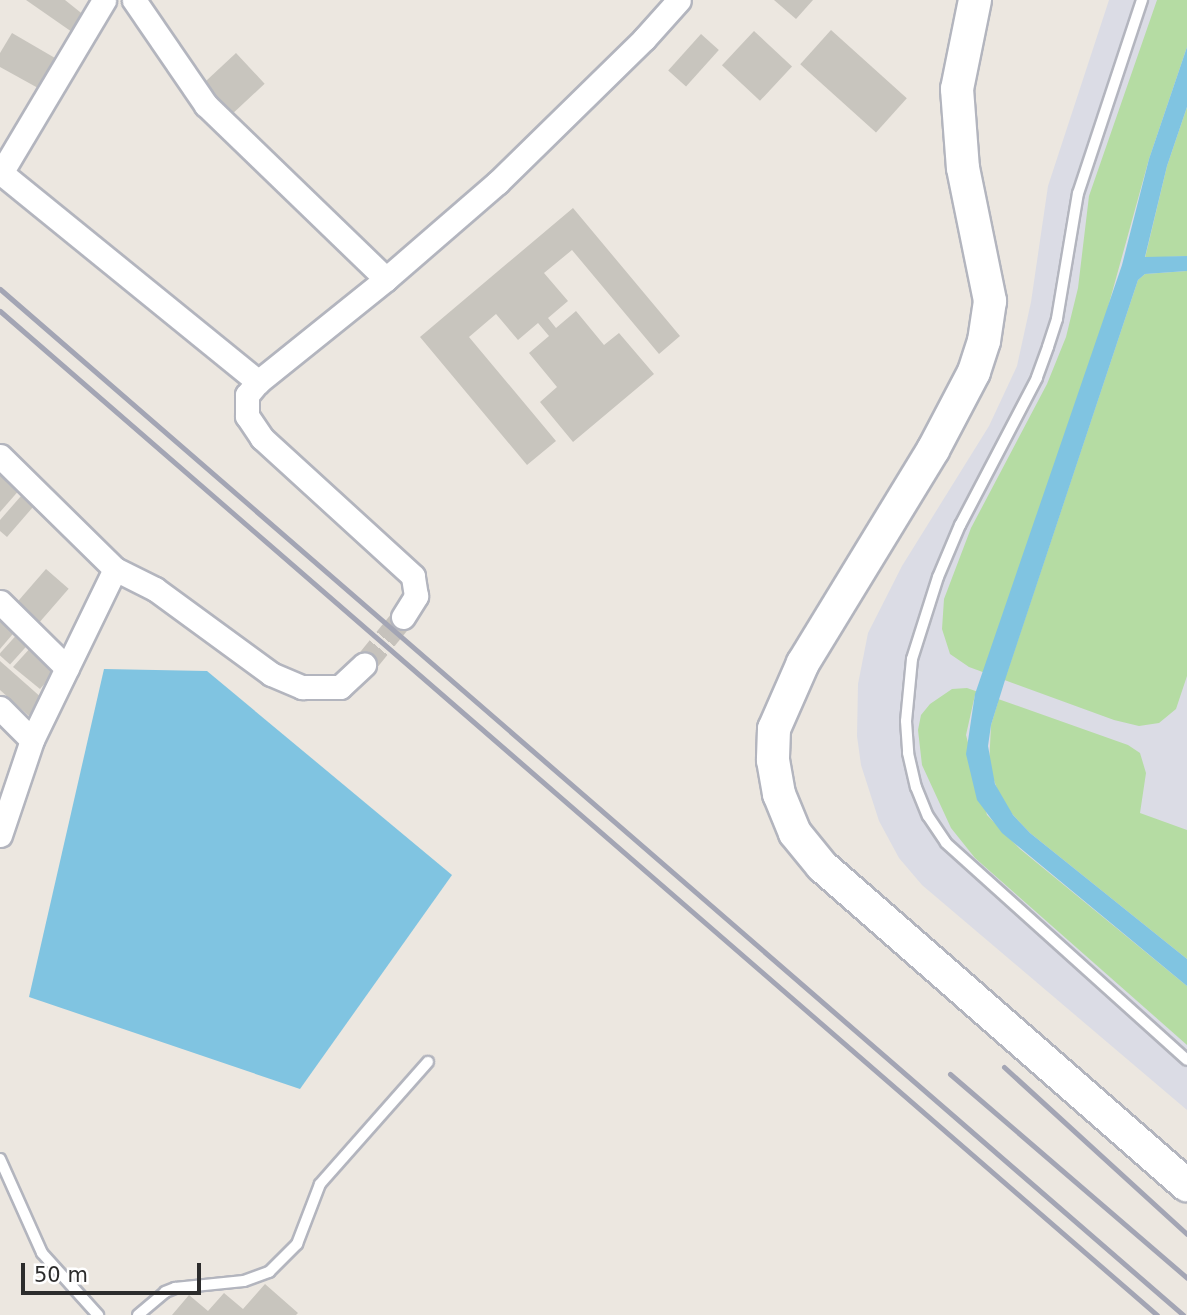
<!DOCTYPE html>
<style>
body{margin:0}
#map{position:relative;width:1187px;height:1315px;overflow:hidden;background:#ece7e0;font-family:"DejaVu Sans",sans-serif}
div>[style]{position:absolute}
.airport>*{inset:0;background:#dbdce5}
.green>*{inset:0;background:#b5dca3}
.water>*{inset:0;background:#80c4e1}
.building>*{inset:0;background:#c8c5be;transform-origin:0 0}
.street-tunnel>*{height:23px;margin-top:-11.5px;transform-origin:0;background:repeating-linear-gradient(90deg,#c6c2bc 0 23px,transparent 0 34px)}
.roads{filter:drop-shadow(2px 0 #b3b5be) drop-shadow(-2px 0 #b3b5be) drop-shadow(0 2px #b3b5be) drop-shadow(0 -2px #b3b5be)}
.lane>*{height:10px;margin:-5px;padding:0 5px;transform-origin:5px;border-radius:5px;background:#fff}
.street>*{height:23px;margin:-11.5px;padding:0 11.5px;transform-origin:11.5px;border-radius:11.5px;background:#fff}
.secondary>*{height:32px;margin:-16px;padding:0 16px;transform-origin:16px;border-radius:16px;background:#fff}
.rail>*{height:5px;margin:-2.5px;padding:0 2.5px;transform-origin:2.5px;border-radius:2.5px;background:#a3a5b4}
span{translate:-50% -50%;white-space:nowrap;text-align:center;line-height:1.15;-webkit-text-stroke:5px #fff;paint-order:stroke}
.scale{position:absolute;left:21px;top:1263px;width:180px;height:32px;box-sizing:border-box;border:4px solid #2c2c2c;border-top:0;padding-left:9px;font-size:21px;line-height:24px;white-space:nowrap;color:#2c2c2c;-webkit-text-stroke:5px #fff;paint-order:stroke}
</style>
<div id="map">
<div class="airport">
<div style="clip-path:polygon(1109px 0,1187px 0,1187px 1110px,922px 885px,899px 858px,879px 821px,861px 765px,857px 736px,858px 684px,868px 633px,902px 566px,989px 426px,1017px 366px,1031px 302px,1048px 186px)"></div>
</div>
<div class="green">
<div style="clip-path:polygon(1157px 0,1187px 0,1187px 47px,1149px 159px,1006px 676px,1138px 280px,1145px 274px,1187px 271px,1187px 676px,1176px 709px,1159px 723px,1139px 726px,1114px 720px,969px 667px,950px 654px,942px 629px,944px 599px,971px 528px,1047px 384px,1066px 337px,1078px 288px,1089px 196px)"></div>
<div style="clip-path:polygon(1187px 107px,1187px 256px,1145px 258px,1167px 166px)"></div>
<div style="clip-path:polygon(967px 688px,1128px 745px,1140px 753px,1146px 773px,1140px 813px,1187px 830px,1187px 959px,1030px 833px,1013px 815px,1001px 800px,989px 766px,991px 725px,998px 702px,975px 695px,966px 735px,987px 815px,1020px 849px,1187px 986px,1187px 1045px,975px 858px,951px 828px,922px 765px,918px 730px,921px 715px,930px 704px,952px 689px)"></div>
</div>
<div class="water">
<div style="clip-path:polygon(1187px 47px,1187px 107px,1167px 166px,1145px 257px,1187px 256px,1187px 271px,1145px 274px,1138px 280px,1006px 677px,991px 725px,988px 746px,995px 784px,1013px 815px,1030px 833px,1187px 959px,1187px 986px,1002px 833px,977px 800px,966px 754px,975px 694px,1122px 265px,1149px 159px)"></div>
<div style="clip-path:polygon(104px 669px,207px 671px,452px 875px,300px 1089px,29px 997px)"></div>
</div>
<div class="building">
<div style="clip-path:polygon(26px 0,65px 0,85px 16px,72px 32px)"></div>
<div style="clip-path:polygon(774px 0,813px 0,796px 19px)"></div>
<div style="left:831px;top:30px;width:102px;height:46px;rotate:42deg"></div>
<div style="left:754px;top:31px;width:52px;height:47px;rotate:43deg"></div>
<div style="clip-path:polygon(12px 33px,55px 58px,38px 88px,0 67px,0 53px)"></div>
<div style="left:701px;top:34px;width:24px;height:49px;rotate:42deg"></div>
<div style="left:236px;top:53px;width:42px;height:44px;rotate:47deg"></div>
<div style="clip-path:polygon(573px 208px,680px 336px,659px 354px,572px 250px,544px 273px,568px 301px,548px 318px,556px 328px,576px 311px,604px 345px,619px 333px,654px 374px,573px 442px,540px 402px,557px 387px,529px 353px,549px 336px,538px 323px,518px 340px,496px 314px,469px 337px,556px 441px,527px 465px,420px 337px)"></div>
<div style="clip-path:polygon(3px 472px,21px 488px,0 512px,0 476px)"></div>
<div style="clip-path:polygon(21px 496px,33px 507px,7px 537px,0 531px,0 520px)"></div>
<div style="left:46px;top:569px;width:30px;height:52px;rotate:41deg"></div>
<div style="clip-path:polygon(0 612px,18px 628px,0 649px)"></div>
<div style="left:21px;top:630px;width:15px;height:33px;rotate:42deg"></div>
<div style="clip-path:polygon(32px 646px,56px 671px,40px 689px,13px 667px)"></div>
<div style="clip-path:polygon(0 661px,43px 699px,29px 716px,0 690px)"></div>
<div style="clip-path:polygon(265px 1284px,298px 1313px,296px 1315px,172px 1315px,189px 1295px,208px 1311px,224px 1293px,243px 1309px)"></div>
</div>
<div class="street-tunnel">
<div style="left:364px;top:665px;width:62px;rotate:-50.9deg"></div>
</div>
<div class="roads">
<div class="lane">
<div style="left:1142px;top:0;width:203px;rotate:108.3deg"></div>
<div style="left:1078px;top:193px;width:128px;rotate:99.5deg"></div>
<div style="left:1057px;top:319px;width:29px;rotate:108deg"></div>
<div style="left:1048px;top:347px;width:33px;rotate:110deg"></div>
<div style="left:1037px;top:378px;width:166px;rotate:117.6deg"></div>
<div style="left:960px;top:525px;width:56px;rotate:112.9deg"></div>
<div style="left:938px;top:577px;width:86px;rotate:107.6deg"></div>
<div style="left:912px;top:659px;width:62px;rotate:95.5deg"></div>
<div style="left:906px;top:721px;width:32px;rotate:86deg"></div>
<div style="left:908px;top:753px;width:35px;rotate:77deg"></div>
<div style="left:916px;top:787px;width:31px;rotate:68deg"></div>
<div style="left:928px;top:816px;width:32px;rotate:56deg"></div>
<div style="left:946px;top:843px;width:324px;rotate:42deg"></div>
<div style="left:0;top:1159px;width:103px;rotate:65.9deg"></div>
<div style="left:42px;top:1253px;width:84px;rotate:47.9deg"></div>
<div style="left:138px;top:1315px;width:35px;rotate:-40deg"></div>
<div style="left:165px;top:1292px;width:11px;rotate:-22deg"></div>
<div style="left:175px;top:1288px;width:69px;rotate:-5.8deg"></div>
<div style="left:244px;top:1281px;width:27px;rotate:-20deg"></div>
<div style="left:269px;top:1272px;width:40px;rotate:-45deg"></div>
<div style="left:297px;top:1244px;width:64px;rotate:-69deg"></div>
<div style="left:320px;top:1184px;width:163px;rotate:-48.5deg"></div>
</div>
<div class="street">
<div style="left:134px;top:0;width:127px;rotate:55.6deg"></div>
<div style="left:206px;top:105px;width:250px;rotate:44deg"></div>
<div style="left:0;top:172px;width:333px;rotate:39.1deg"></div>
<div style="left:1px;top:173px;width:201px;rotate:-59.2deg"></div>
<div style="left:0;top:456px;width:161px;rotate:44.5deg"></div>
<div style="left:0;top:602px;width:94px;rotate:44.6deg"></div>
<div style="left:403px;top:617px;width:25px;rotate:-58deg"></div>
<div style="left:416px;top:596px;width:20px;rotate:-99deg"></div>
<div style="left:413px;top:576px;width:205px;rotate:-137.6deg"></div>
<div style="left:262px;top:438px;width:27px;rotate:-124deg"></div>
<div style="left:247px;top:416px;width:21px;rotate:-90deg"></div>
<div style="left:247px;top:395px;width:17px;rotate:-50deg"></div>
<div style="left:258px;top:382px;width:164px;rotate:-38.8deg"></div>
<div style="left:386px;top:279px;width:147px;rotate:-40.9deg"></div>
<div style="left:497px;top:183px;width:206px;rotate:-44.4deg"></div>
<div style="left:644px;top:39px;width:52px;rotate:-48.1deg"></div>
<div style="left:0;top:708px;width:45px;rotate:45deg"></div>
<div style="left:0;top:835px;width:100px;rotate:-71.4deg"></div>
<div style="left:32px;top:740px;width:190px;rotate:-64.1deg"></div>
<div style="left:115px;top:569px;width:45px;rotate:26.6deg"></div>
<div style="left:155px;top:589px;width:144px;rotate:36.2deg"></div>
<div style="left:271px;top:674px;width:34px;rotate:23deg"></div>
<div style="left:302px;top:687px;width:38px"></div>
<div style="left:340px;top:687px;width:33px;rotate:-43deg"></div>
</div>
<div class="secondary">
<div style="left:975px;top:0;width:91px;rotate:101.4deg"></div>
<div style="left:957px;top:89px;width:79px;rotate:85.7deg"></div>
<div style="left:963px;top:168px;width:136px;rotate:78.5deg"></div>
<div style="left:990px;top:301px;width:40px;rotate:98.5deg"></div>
<div style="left:984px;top:341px;width:33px;rotate:108deg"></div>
<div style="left:974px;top:372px;width:88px;rotate:117.7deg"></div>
<div style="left:933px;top:450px;width:250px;rotate:121.4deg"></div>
<div style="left:803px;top:663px;width:72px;rotate:113.7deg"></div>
<div style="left:774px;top:729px;width:31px;rotate:92deg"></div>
<div style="left:773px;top:760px;width:35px;rotate:80deg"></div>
<div style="left:779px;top:794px;width:42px;rotate:67.7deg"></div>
<div style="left:795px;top:833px;width:43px;rotate:50.7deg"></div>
<div style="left:822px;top:866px;width:485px;rotate:41.2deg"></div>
</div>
</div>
<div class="rail">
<div style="left:0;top:289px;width:1566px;rotate:40.93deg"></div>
<div style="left:0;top:311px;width:1532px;rotate:40.95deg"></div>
<div style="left:1004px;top:1067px;width:248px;rotate:42.4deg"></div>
<div style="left:950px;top:1074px;width:313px;rotate:40.7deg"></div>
</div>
<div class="scale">50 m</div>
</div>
